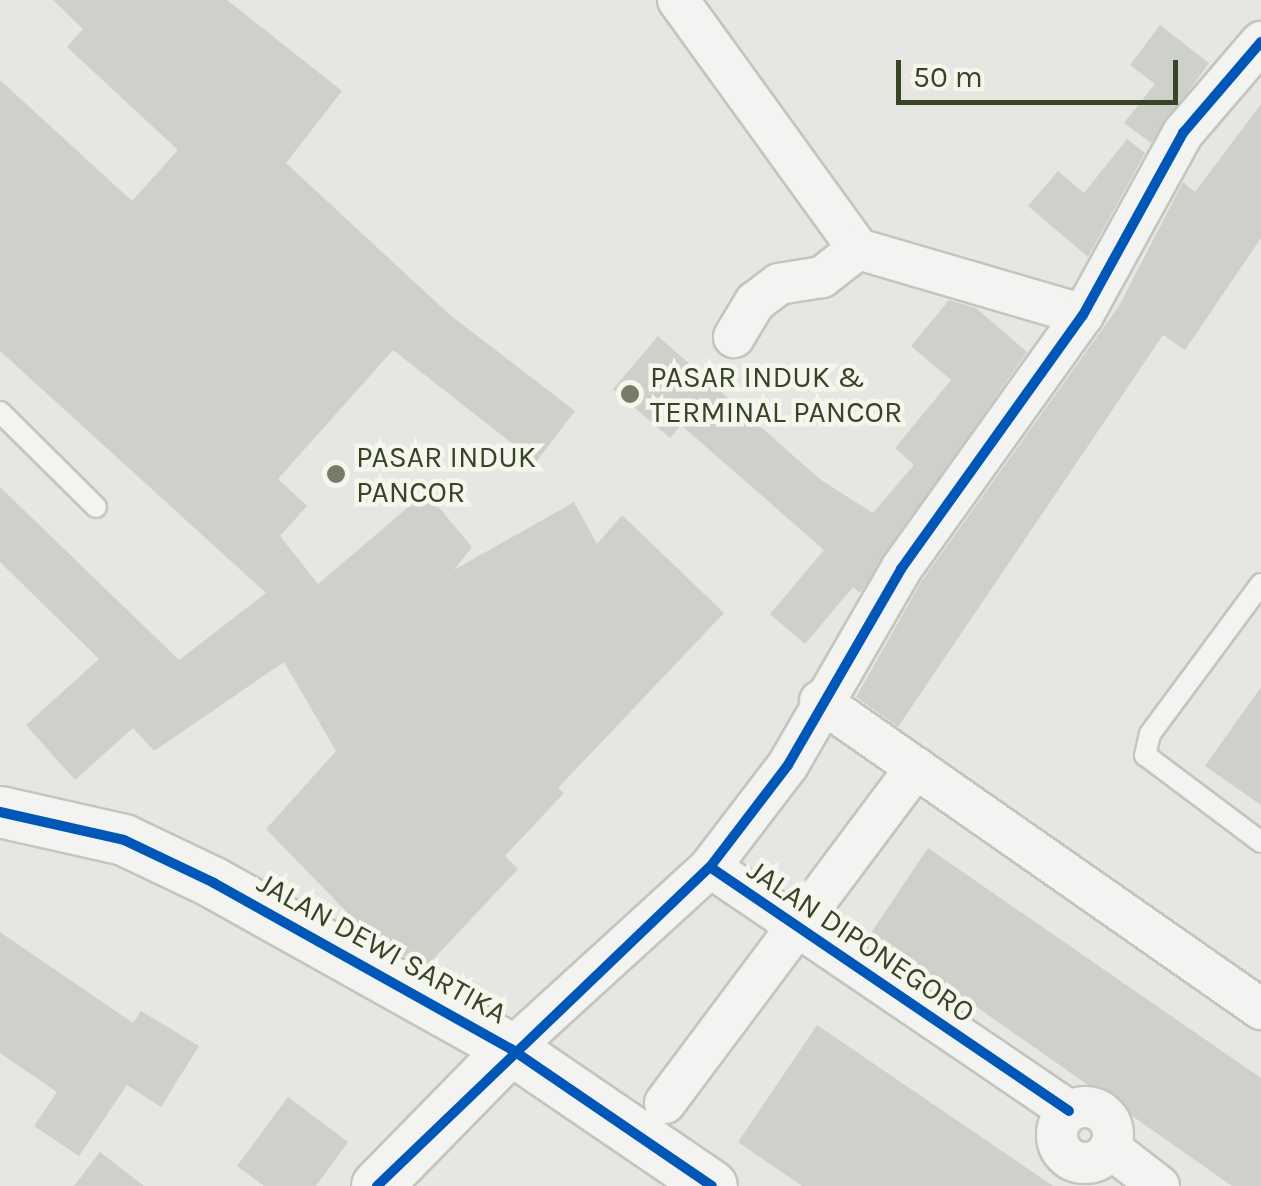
<!DOCTYPE html>
<style>
body{margin:0}
#map{position:relative;width:1261px;height:1186px;overflow:hidden;background:#e6e7e2;font-family:Karla,sans-serif}
div>[style]{position:absolute}
.building>*{inset:0;background:#ced0ca}
.roads{filter:drop-shadow(2px 0 #c4c5c0) drop-shadow(-2px 0 #c4c5c0) drop-shadow(0 2px #c4c5c0) drop-shadow(0 -2px #c4c5c0)}
.service>*{height:20px;margin:-10px;padding:0 10px;transform-origin:10px;border-radius:10px;background:#f3f4f1}
.minor>*{height:40px;margin:-20px;padding:0 20px;transform-origin:20px;border-radius:20px;background:#f3f4f1}
.minor>.ring{margin:-20px;padding:0;box-sizing:content-box;background:none;border:40px solid #f3f4f1;border-radius:50%}
.tertiary>*{height:50px;margin:-25px;padding:0 25px;transform-origin:25px;border-radius:25px;background:#f3f4f1}
.cycleway>*{height:10px;margin:-5px;padding:0 5px;transform-origin:5px;border-radius:5px;background:#0057b8}
.dots>*{width:28px;height:28px;translate:-50% -50%;box-sizing:border-box;border:5px solid #f5f7ef;border-radius:50%}
span{translate:-50% -50%;white-space:nowrap;text-align:center;line-height:1.15;-webkit-text-stroke:9px #f5f7ef;paint-order:stroke}
.poi-label{font-size:30px;color:#394326}
.left{translate:0 -50%;text-align:left}
.street-label{font-size:30px;color:#394326}
.scale{position:absolute;left:896px;top:60px;width:282px;height:45px;box-sizing:border-box;border:5px solid #394326;border-top:0;padding-left:12px;font-size:30px;line-height:35px;white-space:nowrap;color:#394326;-webkit-text-stroke:8px #f5f7ef;paint-order:stroke}
</style>
<div id="map">
<div class="building">
<div style="clip-path:polygon(53px 0,227px 0,342px 91px,286px 163px,450px 315px,575px 411px,536px 462px,393px 350px,278px 479px,307px 506px,280px 536px,318px 584px,426px 492px,472px 547px,454px 570px,574px 502px,597px 544px,622px 515px,724px 613px,558px 788px,564px 793px,505px 856px,518px 869px,425px 968px,372px 938px,266px 829px,336px 751px,284px 662px,154px 751px,133px 728px,75px 780px,26px 725px,99px 659px,0 562px,0 487px,179px 660px,266px 593px,0 351px,0 80px,132px 201px,178px 150px,67px 47px,83px 29px)"></div>
<div style="clip-path:polygon(1160px 25px,1209px 63px,1151px 143px,1124px 123px,1155px 84px,1130px 65px)"></div>
<div style="clip-path:polygon(1261px 104px,1261px 238px,1185px 350px,1163px 335px,898px 727px,856px 697px,921px 582px,1119px 306px,1183px 182px,1195px 192px)"></div>
<div style="clip-path:polygon(1127px 139px,1145px 153px,1088px 257px,1028px 206px,1058px 171px,1084px 193px)"></div>
<div style="clip-path:polygon(949px 300px,976px 308px,1027px 352px,860px 593px,853px 587px,805px 644px,770px 614px,824px 550px,681px 425px,670px 438px,613px 389px,658px 336px,821px 480px,873px 513px,914px 465px,895px 448px,951px 380px,911px 346px)"></div>
<div style="clip-path:polygon(1261px 687px,1261px 805px,1205px 766px)"></div>
<div style="clip-path:polygon(928px 848px,1261px 1078px,1261px 1186px,1232px 1186px,871px 933px)"></div>
<div style="clip-path:polygon(0 932px,133px 1023px,141px 1011px,199px 1046px,161px 1107px,127px 1085px,79px 1156px,34px 1126px,57px 1092px,0 1053px)"></div>
<div style="clip-path:polygon(817px 1025px,1053px 1186px,802px 1186px,738px 1142px)"></div>
<div style="clip-path:polygon(288px 1097px,348px 1142px,316px 1186px,264px 1186px,237px 1166px)"></div>
<div style="clip-path:polygon(100px 1152px,144px 1186px,74px 1186px)"></div>
</div>
<div class="roads">
<div class="service">
<div style="left:0;top:412px;width:135px;rotate:44.7deg"></div>
<div style="left:1261px;top:584px;width:187px;rotate:126.5deg"></div>
<div style="left:1150px;top:734px;width:22px;rotate:103deg"></div>
<div style="left:1145px;top:755px;width:145px;rotate:36.9deg"></div>
</div>
<div class="minor">
<div style="left:678px;top:0;width:307px;rotate:54.1deg"></div>
<div style="left:858px;top:249px;width:46px;rotate:142.1deg"></div>
<div style="left:822px;top:277px;width:44px;rotate:170.8deg"></div>
<div style="left:779px;top:284px;width:30px;rotate:143deg"></div>
<div style="left:755px;top:302px;width:41px;rotate:121deg"></div>
<div style="left:858px;top:249px;width:234px;rotate:16.3deg"></div>
<div style="left:820px;top:701px;width:538px;rotate:34.93deg"></div>
<div style="left:710px;top:867px;width:128px;rotate:-52.6deg"></div>
<div style="left:788px;top:765px;width:226px;rotate:-60deg"></div>
<div style="left:901px;top:569px;width:312px;rotate:-54.4deg"></div>
<div style="left:1083px;top:315px;width:208px;rotate:-61.2deg"></div>
<div style="left:1183px;top:133px;width:120px;rotate:-49.4deg"></div>
<div style="left:511px;top:1049px;width:270px;rotate:-42.4deg"></div>
<div style="left:710px;top:867px;width:434px;rotate:34.2deg"></div>
<div style="left:665px;top:1103px;width:419px;rotate:-53.2deg"></div>
<div class="ring" style="left:1057px;top:1107px;width:16px;height:16px"></div>
<div style="left:1110px;top:1148px;width:62px;rotate:37.8deg"></div>
</div>
<div class="tertiary">
<div style="left:0;top:812px;width:127px;rotate:12.7deg"></div>
<div style="left:124px;top:840px;width:100px;rotate:25.5deg"></div>
<div style="left:214px;top:883px;width:340px;rotate:29.2deg"></div>
<div style="left:511px;top:1049px;width:243px;rotate:34.3deg"></div>
<div style="left:377px;top:1186px;width:192px;rotate:-45.6deg"></div>
</div>
</div>
<div class="cycleway">
<div style="left:0;top:812px;width:127px;rotate:12.7deg"></div>
<div style="left:124px;top:840px;width:100px;rotate:25.5deg"></div>
<div style="left:214px;top:883px;width:340px;rotate:29.2deg"></div>
<div style="left:511px;top:1049px;width:243px;rotate:34.3deg"></div>
<div style="left:710px;top:867px;width:128px;rotate:-52.6deg"></div>
<div style="left:788px;top:765px;width:226px;rotate:-60deg"></div>
<div style="left:901px;top:569px;width:312px;rotate:-54.4deg"></div>
<div style="left:1083px;top:315px;width:208px;rotate:-61.2deg"></div>
<div style="left:1183px;top:133px;width:120px;rotate:-49.4deg"></div>
<div style="left:377px;top:1186px;width:461px;rotate:-43.8deg"></div>
<div style="left:710px;top:867px;width:434px;rotate:34.2deg"></div>
</div>
<div class="dots">
<div style="left:630px;top:394px;background:#767c68"></div>
<div style="left:336px;top:474px;background:#767c68"></div>
</div>
<div class="poi-label">
<span class="left" style="left:650px;top:394px">PASAR INDUK &amp;<br>TERMINAL PANCOR</span>
<span class="left" style="left:356px;top:474px">PASAR INDUK<br>PANCOR</span>
</div>
<div class="street-label">
<span style="left:861px;top:941px;rotate:34deg">JALAN DIPONEGORO</span>
<span style="left:382px;top:948px;rotate:29deg">JALAN DEWI SARTIKA</span>
</div>
<div class="scale">50 m</div>
</div>
